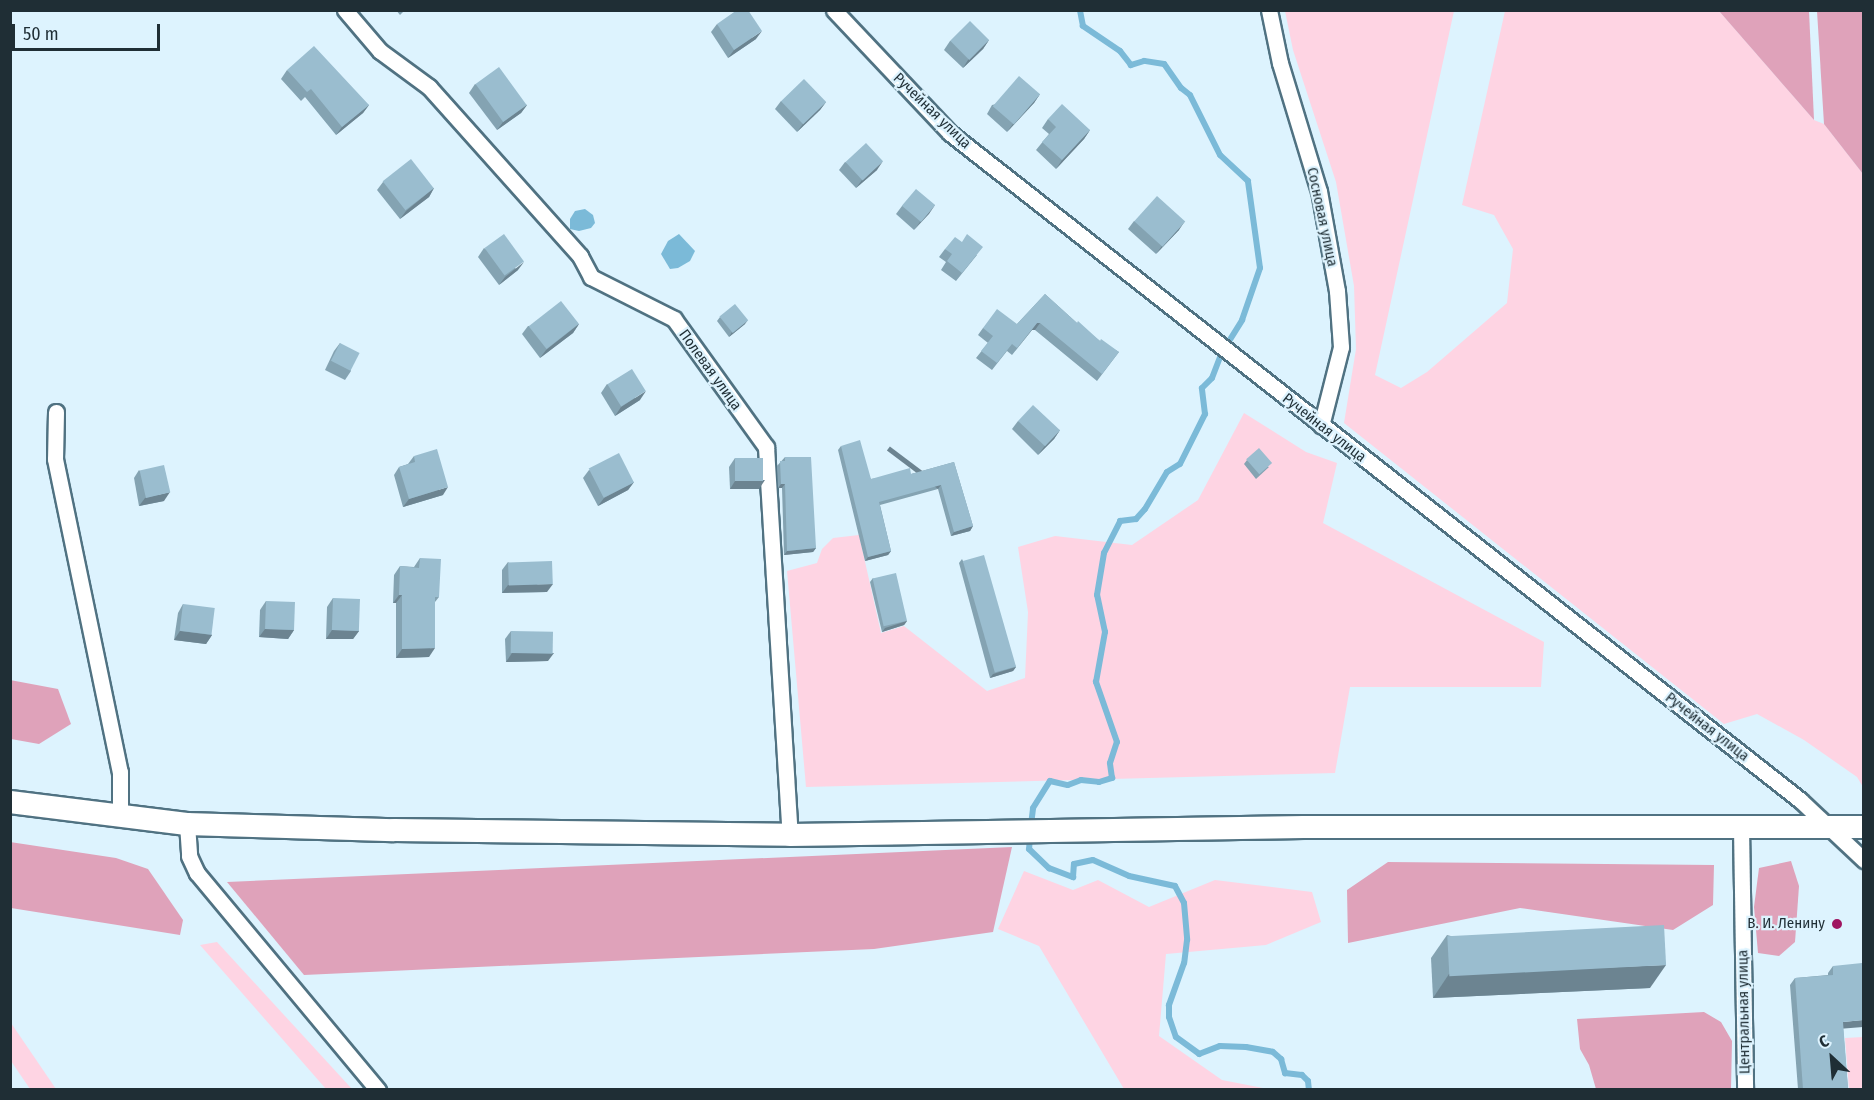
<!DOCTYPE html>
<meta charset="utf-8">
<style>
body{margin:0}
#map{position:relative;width:1874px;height:1100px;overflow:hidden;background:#ddf3fe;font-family:"Fira Sans Condensed",sans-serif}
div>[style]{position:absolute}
.green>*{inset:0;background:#fed4e3}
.forest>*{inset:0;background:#dfa2ba}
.water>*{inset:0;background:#7bbad8}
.stream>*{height:6px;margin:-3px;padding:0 3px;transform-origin:3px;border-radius:3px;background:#7bbad8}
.roads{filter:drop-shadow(2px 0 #507282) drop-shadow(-2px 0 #507282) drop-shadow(0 2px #507282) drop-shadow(0 -2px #507282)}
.street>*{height:15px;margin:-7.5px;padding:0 7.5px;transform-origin:7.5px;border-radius:7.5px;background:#fff}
.secondary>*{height:22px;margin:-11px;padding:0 11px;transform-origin:11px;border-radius:11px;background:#fff}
.wall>*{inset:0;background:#84a3b2}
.shaded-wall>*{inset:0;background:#6c8491;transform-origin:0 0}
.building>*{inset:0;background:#9abdcf;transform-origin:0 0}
.dots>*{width:16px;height:16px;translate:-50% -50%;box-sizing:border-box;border:3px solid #ddf3fe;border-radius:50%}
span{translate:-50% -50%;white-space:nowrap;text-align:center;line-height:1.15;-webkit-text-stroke:4.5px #ddf3fe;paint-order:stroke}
.street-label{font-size:15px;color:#1f2e35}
.poi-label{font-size:15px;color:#1f2e35}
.right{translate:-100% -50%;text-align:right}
.frame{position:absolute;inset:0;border:12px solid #1f2e35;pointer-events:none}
.north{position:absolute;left:1802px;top:1028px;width:60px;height:60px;-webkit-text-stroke:4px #ddf3fe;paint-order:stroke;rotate:334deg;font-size:16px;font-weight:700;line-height:24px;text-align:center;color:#1f2e35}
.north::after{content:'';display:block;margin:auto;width:21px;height:27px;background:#1f2e35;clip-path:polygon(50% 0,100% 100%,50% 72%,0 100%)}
.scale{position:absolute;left:12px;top:24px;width:148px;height:27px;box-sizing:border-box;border:3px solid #1f2e35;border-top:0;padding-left:8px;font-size:18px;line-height:21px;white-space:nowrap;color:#1f2e35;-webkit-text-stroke:4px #ddf3fe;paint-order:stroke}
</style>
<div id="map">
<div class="green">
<div style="clip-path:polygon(1285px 11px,1454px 11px,1375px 375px,1401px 388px,1427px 372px,1507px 303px,1513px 249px,1494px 215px,1462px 205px,1505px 11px,1719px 11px,1814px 120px,1824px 124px,1863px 174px,1863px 787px,1857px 777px,1804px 740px,1757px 714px,1724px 724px,1344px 423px,1356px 349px,1354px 286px,1336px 182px,1293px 50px)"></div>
<div style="clip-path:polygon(1244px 413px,1306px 452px,1337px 463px,1323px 523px,1544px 642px,1541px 687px,1350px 687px,1335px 773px,806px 787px,787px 571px,817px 563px,822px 549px,833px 538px,859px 535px,881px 633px,904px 626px,987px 691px,1025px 678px,1028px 612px,1018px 547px,1055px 536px,1132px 545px,1198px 500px)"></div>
<div style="clip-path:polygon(1024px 871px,1073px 890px,1098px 880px,1149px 907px,1215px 880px,1312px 892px,1321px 922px,1266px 945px,1166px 954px,1159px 1036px,1222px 1080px,1268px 1089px,1124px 1089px,1039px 946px,998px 929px)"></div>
<div style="clip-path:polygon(217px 942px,352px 1089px,326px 1089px,200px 945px)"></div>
<div style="clip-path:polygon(10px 1023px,11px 1023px,56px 1089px,30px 1089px,11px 1061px)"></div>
<div style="clip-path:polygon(1863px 1037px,1863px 1089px,1849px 1089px,1845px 1038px)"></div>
</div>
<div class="forest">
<div style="clip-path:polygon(1719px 11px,1809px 11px,1814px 120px)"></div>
<div style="clip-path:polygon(1817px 11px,1863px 11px,1863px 174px,1824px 124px)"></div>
<div style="clip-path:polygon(10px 680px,58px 689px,71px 724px,39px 744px,11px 739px)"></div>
<div style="clip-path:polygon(10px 842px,116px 858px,148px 869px,183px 920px,180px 935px,11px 908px)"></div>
<div style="clip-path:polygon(1012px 847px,993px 932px,874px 949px,304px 975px,227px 882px)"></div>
<div style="clip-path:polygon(1791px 861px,1799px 886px,1795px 942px,1779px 956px,1758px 953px,1754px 907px,1759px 868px)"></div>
<div style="clip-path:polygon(1388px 862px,1714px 865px,1713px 905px,1673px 930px,1520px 908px,1348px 943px,1347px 890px)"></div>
<div style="clip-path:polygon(1704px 1012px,1721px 1022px,1732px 1041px,1731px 1089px,1596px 1089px,1589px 1065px,1580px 1049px,1577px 1019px)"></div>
</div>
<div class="water">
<div style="clip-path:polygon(585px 209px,593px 215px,595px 223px,591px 228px,579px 231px,570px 229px,570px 219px,575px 211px)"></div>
<div style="clip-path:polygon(679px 234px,695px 251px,690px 261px,678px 268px,670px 269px,661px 254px,668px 241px)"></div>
</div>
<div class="stream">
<div style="left:1031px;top:825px;width:17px;rotate:-83deg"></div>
<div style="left:1033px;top:808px;width:32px;rotate:-58deg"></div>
<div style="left:1050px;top:781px;width:18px;rotate:13deg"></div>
<div style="left:1068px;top:785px;width:14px;rotate:-21deg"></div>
<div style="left:1081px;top:780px;width:18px;rotate:6deg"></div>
<div style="left:1099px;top:782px;width:14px;rotate:-17deg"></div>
<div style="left:1112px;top:778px;width:15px;rotate:-98deg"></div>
<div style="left:1110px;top:763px;width:22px;rotate:-72deg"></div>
<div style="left:1117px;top:742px;width:64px;rotate:-109.3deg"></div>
<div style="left:1096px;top:682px;width:51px;rotate:-79.8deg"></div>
<div style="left:1105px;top:632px;width:38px;rotate:-102deg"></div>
<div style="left:1097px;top:595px;width:43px;rotate:-80.5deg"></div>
<div style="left:1104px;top:553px;width:36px;rotate:-63deg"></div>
<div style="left:1120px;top:521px;width:16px;rotate:-7deg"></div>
<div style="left:1136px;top:519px;width:13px;rotate:-48deg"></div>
<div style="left:1145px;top:509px;width:43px;rotate:-59.3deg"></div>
<div style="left:1167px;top:472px;width:15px;rotate:-32deg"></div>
<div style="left:1180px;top:464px;width:56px;rotate:-63.4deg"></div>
<div style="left:1205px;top:414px;width:26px;rotate:-97deg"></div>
<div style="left:1202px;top:388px;width:14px;rotate:-45deg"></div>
<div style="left:1212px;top:378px;width:26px;rotate:-69deg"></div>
<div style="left:1221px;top:354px;width:40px;rotate:-58deg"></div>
<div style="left:1242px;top:320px;width:55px;rotate:-70.9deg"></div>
<div style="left:1260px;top:268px;width:88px;rotate:-97.9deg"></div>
<div style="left:1248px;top:181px;width:38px;rotate:-137deg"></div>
<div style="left:1220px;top:155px;width:67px;rotate:-116.6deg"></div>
<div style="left:1190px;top:95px;width:11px;rotate:-142deg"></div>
<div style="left:1181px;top:88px;width:29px;rotate:-125deg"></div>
<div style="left:1164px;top:64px;width:20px;rotate:-171deg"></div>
<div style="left:1144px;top:61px;width:14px;rotate:163deg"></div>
<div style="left:1131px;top:65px;width:18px;rotate:-128deg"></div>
<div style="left:1120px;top:51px;width:45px;rotate:-146deg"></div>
<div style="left:1083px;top:26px;width:16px;rotate:-101deg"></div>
<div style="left:1030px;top:836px;width:13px;rotate:94deg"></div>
<div style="left:1029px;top:849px;width:28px;rotate:44deg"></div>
<div style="left:1049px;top:868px;width:26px;rotate:21deg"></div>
<div style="left:1073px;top:877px;width:13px;rotate:-86deg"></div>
<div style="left:1074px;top:864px;width:19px;rotate:-12deg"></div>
<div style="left:1093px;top:860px;width:39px;rotate:24deg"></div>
<div style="left:1129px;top:876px;width:47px;rotate:12.3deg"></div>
<div style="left:1175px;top:886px;width:19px;rotate:62deg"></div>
<div style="left:1184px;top:903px;width:37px;rotate:85deg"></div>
<div style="left:1187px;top:940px;width:23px;rotate:97deg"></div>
<div style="left:1184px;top:963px;width:45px;rotate:109.7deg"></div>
<div style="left:1169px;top:1005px;width:12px;rotate:90deg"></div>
<div style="left:1169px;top:1017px;width:21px;rotate:71deg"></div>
<div style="left:1176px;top:1037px;width:29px;rotate:36deg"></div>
<div style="left:1199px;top:1054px;width:22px;rotate:-21deg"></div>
<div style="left:1220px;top:1046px;width:26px;rotate:2deg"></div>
<div style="left:1246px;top:1047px;width:27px;rotate:10deg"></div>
<div style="left:1273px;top:1052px;width:11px;rotate:41deg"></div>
<div style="left:1281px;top:1059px;width:15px;rotate:74deg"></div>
<div style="left:1285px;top:1073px;width:17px;rotate:7deg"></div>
<div style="left:1302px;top:1075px;width:8px;rotate:45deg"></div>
<div style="left:1308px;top:1081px;width:9px;rotate:84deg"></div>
</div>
<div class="roads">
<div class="street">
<div style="left:345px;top:10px;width:54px;rotate:49.5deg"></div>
<div style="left:380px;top:51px;width:61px;rotate:36.3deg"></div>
<div style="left:429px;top:87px;width:227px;rotate:48.2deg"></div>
<div style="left:580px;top:256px;width:24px;rotate:62deg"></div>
<div style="left:591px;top:277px;width:93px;rotate:26.8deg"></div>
<div style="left:674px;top:319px;width:158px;rotate:54.3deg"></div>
<div style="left:766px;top:447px;width:389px;rotate:86.5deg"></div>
<div style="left:834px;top:10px;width:169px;rotate:46.7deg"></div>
<div style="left:950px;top:133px;width:1080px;rotate:38.12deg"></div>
<div style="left:1800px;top:800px;width:88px;rotate:43.2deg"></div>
<div style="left:1269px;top:10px;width:54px;rotate:78.3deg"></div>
<div style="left:1280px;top:63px;width:134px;rotate:73.1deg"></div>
<div style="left:1319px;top:191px;width:102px;rotate:79.8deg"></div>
<div style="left:1337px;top:291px;width:56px;rotate:85.9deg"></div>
<div style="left:1341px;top:347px;width:81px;rotate:104.2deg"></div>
<div style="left:56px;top:412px;width:47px;rotate:91.2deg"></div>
<div style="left:55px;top:459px;width:320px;rotate:78.3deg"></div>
<div style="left:120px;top:772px;width:44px;rotate:90deg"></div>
<div style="left:187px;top:824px;width:32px;rotate:86deg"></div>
<div style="left:189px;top:856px;width:19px;rotate:65deg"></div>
<div style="left:197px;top:873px;width:283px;rotate:50.2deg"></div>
<div style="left:1741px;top:827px;width:263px;rotate:89.1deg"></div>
</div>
<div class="secondary">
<div style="left:10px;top:802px;width:178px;rotate:7.1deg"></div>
<div style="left:187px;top:824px;width:207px;rotate:1.7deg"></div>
<div style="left:394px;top:830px;width:396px;rotate:0.7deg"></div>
<div style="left:790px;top:835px;width:514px;rotate:-0.89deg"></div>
<div style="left:1304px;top:827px;width:560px"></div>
</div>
</div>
<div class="wall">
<div style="clip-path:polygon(396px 10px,405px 10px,400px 15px)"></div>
<div style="clip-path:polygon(717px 24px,756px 39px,728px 58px,711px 32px)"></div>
<div style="clip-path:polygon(989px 40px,983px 49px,963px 68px,944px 50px,950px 41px)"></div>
<div style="clip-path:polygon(287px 70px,369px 105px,363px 113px,336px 135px,305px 97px,301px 101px,281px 79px)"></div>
<div style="clip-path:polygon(475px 84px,527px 105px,521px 113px,497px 130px,469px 93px)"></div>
<div style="clip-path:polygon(1040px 94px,1034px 103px,1007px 132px,987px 114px,992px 105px)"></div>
<div style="clip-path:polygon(781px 101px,826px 102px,820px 110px,797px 132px,775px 109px)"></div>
<div style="clip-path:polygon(1048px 119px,1090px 130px,1084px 139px,1056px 169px,1036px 150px,1049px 134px,1042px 128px)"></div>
<div style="clip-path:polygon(845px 162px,877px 170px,856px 188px,839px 170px)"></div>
<div style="clip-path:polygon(383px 182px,434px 188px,429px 197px,400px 219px,377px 190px)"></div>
<div style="clip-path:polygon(935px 205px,914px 230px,896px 214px,902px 206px)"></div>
<div style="clip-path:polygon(1134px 221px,1179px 230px,1156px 254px,1128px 229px)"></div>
<div style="clip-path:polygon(484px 248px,518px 270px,499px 285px,478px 257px)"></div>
<div style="clip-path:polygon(945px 249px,977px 255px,956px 281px,941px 270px,946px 262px,939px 257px)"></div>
<div style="clip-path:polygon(1045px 294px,1077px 323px,1100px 341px,1119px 352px,1097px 381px,1035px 330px,1032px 330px,1012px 355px,1007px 351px,992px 370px,976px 358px,988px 343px,978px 335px,983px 328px,1017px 324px)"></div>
<div style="clip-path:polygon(720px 317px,745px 324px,729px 337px,717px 321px)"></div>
<div style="clip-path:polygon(579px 324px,573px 333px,540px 358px,522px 334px,528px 326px)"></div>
<div style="clip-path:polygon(340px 343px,351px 371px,345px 380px,325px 370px,334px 351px)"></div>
<div style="clip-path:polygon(607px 384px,640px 400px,615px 416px,601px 393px)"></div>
<div style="clip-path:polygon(1018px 421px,1060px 430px,1054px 439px,1038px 455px,1012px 429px)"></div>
<div style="clip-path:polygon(841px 446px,871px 479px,911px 474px,954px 462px,973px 526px,970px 531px,951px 536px,938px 489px,880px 505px,891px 551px,888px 555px,865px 561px,838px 450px)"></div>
<div style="clip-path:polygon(414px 456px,443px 495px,403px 507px,394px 475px,399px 467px,408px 464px)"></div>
<div style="clip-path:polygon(785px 457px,816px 548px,813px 552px,784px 555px,782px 488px,778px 488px,777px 466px)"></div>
<div style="clip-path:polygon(735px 458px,759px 489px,730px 489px,729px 467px)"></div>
<div style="clip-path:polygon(1247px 460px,1269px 467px,1256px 479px,1244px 464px)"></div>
<div style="clip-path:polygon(139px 470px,164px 501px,139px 506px,134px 478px)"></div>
<div style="clip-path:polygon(589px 470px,634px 482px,628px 490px,598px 506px,583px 478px)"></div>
<div style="clip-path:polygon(420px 558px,439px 597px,435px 602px,429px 657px,396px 658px,396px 603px,393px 603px,394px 575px,400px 566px,414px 567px)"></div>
<div style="clip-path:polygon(962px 559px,1016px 667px,1013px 671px,990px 678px,959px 563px)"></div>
<div style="clip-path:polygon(508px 562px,547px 592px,502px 593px,502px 570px)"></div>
<div style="clip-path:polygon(873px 578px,907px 621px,904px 625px,882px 632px,870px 582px)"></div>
<div style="clip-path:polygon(333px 598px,359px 631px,353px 639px,326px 639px,327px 607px)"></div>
<div style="clip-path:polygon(266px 601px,294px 630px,288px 639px,259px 637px,260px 610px)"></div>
<div style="clip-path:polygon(183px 604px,212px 635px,206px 644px,174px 640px,178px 613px)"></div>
<div style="clip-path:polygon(511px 631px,548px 661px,506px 662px,505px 639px)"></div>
<div style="clip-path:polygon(1447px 935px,1650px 988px,1433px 998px,1431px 958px)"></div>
<div style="clip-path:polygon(1833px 966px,1843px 1028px,1848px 1089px,1798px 1089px,1790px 985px,1795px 978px,1828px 975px,1828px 973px)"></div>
</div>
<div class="shaded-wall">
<div style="clip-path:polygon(762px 31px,756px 39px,728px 58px,734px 50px)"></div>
<div style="clip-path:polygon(989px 40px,983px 49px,963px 68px,968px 60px)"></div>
<div style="clip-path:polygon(1040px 94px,1034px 103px,1007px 132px,1013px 124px)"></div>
<div style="clip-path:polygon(826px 102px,820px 110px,797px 132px,803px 124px)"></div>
<div style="clip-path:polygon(369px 105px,363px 113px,336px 135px,342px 127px)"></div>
<div style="clip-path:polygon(527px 105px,521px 113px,497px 130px,503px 122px)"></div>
<div style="clip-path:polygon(1090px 130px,1084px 139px,1056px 169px,1062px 160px)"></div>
<div style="clip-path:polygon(883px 161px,877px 170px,856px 188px,862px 180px)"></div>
<div style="clip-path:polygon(434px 188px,429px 197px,400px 219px,406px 211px)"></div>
<div style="clip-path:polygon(935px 205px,929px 214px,914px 230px,920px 222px)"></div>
<div style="clip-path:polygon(1185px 221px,1179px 230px,1156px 254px,1162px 246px)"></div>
<div style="clip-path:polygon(524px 262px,518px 270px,499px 285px,505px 277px)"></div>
<div style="clip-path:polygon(748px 320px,745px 324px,729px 337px,732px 332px)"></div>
<div style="clip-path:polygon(1037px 323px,1040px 323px,1035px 330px,1032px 330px,1012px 355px)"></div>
<div style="clip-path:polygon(579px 324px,573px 333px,540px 358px,546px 350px)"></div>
<div style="clip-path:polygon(646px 391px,640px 400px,615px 416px,621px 407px)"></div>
<div style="clip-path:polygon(1060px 430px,1054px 439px,1038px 455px,1044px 447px)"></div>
<div style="clip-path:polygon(765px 480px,759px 489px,730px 489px,735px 481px)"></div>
<div style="clip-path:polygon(634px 482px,628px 490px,598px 506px,604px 498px)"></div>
<div style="clip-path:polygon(781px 484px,785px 484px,782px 488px,778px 488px)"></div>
<div style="left:941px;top:485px;width:5px;height:64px;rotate:127deg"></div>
<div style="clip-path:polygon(448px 487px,443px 495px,403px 507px,409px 499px)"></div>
<div style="clip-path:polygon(170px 492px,164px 501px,139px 506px,145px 498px)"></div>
<div style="clip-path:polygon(973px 526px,970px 531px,951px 536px,954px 532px)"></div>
<div style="clip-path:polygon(816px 548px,813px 552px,784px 555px,787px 551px)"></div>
<div style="clip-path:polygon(891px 551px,888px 555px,865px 561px,868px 557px)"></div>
<div style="clip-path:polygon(553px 584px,547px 592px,502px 593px,508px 585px)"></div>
<div style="clip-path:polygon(399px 595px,402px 595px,396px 603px,393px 603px)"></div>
<div style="clip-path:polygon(907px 621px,904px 625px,882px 632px,885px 628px)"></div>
<div style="clip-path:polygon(265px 629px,294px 630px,288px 639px,259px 637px)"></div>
<div style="clip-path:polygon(332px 630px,359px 631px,353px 639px,326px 639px)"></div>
<div style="clip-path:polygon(180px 631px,212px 635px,206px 644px,174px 640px)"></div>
<div style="clip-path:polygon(435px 648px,429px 657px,396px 658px,402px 649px)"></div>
<div style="clip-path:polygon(512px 653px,554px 653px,548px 661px,506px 662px)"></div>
<div style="clip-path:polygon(1016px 667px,1013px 671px,990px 678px,993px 674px)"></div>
<div style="clip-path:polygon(1666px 965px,1650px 988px,1433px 998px,1449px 974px)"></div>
<div style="clip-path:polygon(1863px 1020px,1863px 1027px,1838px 1029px,1843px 1022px)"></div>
</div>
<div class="building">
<div style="clip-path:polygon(737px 10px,748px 10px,762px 31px,734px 50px,717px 24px)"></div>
<div style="left:970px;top:21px;width:27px;height:28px;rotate:45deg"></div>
<div style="clip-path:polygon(314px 46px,369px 105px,342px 127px,311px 89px,307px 92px,287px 70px)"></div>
<div style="left:499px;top:67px;width:47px;height:29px;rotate:54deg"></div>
<div style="left:1019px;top:76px;width:28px;height:40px;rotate:41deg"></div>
<div style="left:804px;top:79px;width:32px;height:32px;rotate:46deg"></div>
<div style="clip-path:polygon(1062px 104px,1090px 130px,1062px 160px,1042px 142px,1056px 127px,1048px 119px)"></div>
<div style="left:866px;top:143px;width:25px;height:28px;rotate:47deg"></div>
<div style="left:411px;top:159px;width:37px;height:36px;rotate:52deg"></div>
<div style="left:916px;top:189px;width:25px;height:22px;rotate:40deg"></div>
<div style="left:1157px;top:196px;width:38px;height:34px;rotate:42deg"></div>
<div style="left:504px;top:234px;width:34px;height:24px;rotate:54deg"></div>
<div style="clip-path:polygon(967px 234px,983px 247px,962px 273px,947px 261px,952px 254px,945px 249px,955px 237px,962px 242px)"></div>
<div style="clip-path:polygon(1045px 294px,1077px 323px,1078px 321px,1100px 341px,1101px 339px,1119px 352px,1102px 374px,1040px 323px,1037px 323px,1017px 348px,1012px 344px,997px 363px,981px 351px,993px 336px,983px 328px,997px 309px,1017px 324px)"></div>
<div style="left:561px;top:301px;width:29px;height:41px;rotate:52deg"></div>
<div style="left:735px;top:304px;width:21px;height:20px;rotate:51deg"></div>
<div style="left:340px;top:343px;width:22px;height:20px;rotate:27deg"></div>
<div style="left:632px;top:369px;width:26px;height:29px;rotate:58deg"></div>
<div style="left:1033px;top:405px;width:37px;height:22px;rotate:43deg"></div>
<div style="clip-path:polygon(860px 440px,871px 479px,910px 468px,911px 474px,954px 462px,973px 526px,954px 532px,941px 485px,879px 502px,891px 551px,868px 557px,841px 446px)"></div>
<div style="left:1259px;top:448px;width:20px;height:17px;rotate:49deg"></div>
<div style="clip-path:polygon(437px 449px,448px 487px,409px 499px,399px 467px,415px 462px,414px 456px)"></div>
<div style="left:619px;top:453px;width:33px;height:34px;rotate:63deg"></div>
<div style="clip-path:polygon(785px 457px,811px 457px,816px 548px,787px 551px,785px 484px,781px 484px,780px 461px,785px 461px)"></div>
<div style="left:735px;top:458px;width:28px;height:23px"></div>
<div style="left:164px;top:465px;width:28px;height:25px;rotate:77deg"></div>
<div style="left:984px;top:555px;width:116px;height:22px;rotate:74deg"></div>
<div style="clip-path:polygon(420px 558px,441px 559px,439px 597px,435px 597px,435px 648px,402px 649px,402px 595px,399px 595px,400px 566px,419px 568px)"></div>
<div style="left:552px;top:561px;width:23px;height:44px;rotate:88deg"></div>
<div style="left:896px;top:573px;width:49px;height:24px;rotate:77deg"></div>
<div style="left:333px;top:598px;width:27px;height:32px;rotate:2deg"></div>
<div style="left:266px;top:601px;width:29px;height:28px;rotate:2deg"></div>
<div style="left:183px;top:604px;width:32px;height:27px;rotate:7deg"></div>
<div style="left:511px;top:631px;width:42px;height:22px;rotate:1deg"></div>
<div style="left:1664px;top:925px;width:40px;height:217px;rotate:87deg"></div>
<div style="clip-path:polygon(1862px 963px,1863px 973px,1863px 1020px,1843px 1022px,1848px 1089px,1803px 1089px,1795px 978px,1833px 975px,1833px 966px)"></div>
</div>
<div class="dots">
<div style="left:1837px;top:924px;background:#9f1460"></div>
</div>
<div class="street-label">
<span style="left:932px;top:111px;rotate:44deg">Ручейная улица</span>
<span style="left:1322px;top:217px;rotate:78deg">Сосновая улица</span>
<span style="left:710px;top:370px;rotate:54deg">Полевая улица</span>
<span style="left:1324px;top:428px;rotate:38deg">Ручейная улица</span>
<span style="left:1707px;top:727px;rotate:38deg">Ручейная улица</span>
<span style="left:1744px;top:1012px;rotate:-91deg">Центральная улица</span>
</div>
<div class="poi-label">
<span class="right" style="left:1825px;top:924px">В. И. Ленину</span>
</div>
<div class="frame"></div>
<div class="north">С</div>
<div class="scale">50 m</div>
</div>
